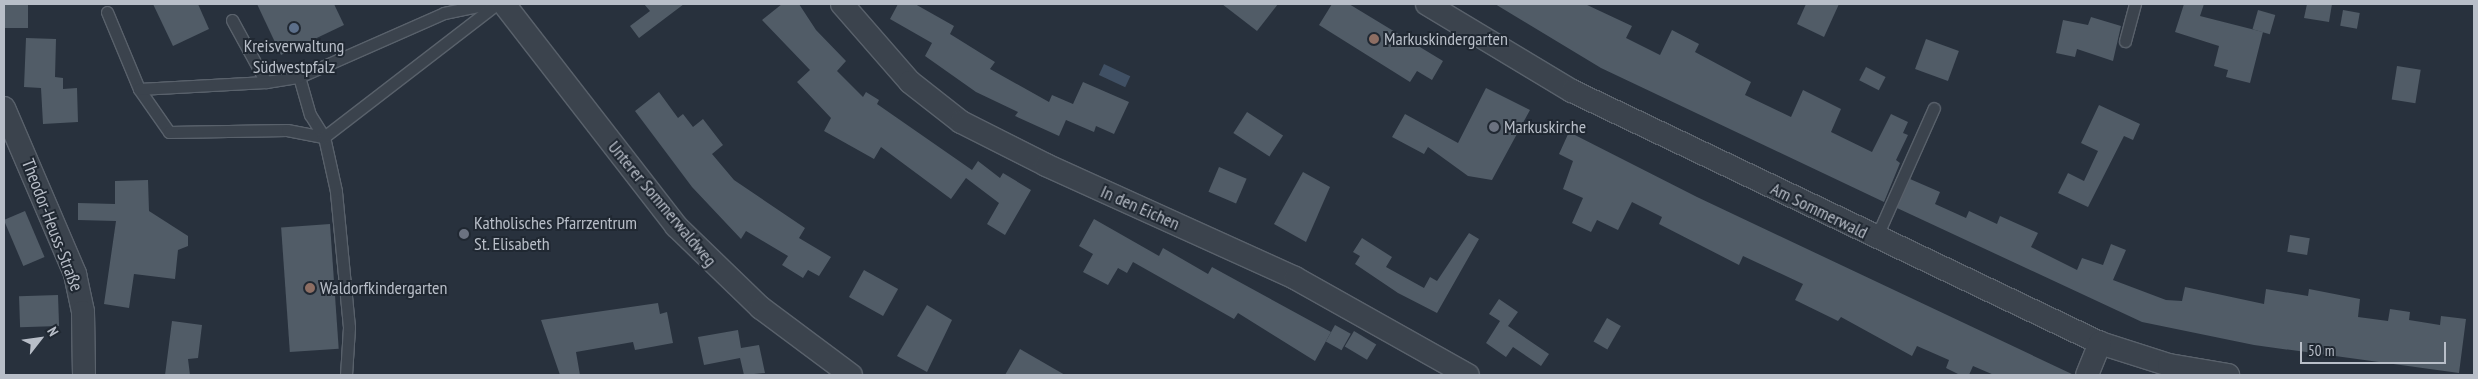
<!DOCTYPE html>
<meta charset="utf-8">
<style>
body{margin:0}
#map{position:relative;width:2478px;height:379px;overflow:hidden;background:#28313d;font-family:"PT Sans Narrow",sans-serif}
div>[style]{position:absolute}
.water>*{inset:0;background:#405064;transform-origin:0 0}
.building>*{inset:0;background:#515c67;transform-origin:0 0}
.roads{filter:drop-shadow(1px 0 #59616b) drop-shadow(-1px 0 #59616b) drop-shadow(0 1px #59616b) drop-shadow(0 -1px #59616b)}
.lane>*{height:11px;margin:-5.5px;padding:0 5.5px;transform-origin:5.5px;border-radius:5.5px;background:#3b434d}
.street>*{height:22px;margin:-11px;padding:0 11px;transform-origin:11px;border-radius:11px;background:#3b434d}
.dots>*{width:14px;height:14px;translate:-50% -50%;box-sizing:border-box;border:2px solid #202832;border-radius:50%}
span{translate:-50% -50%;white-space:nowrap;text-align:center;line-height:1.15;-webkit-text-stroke:4px #202832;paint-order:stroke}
.poi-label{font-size:18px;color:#b8bec8}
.left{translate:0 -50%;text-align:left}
.street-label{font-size:18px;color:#b8bec8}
.frame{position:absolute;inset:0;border:5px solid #b8bec8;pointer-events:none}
.north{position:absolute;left:15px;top:314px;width:50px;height:50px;-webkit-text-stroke:4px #202832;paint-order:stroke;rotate:60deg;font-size:14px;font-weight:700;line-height:20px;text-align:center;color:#b8bec8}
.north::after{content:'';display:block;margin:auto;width:18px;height:22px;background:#b8bec8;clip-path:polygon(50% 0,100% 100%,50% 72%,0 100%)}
.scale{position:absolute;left:2300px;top:342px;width:146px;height:22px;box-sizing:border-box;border:2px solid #b8bec8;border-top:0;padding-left:6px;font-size:15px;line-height:18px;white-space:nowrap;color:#b8bec8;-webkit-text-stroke:4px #202832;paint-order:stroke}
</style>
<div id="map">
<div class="water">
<div style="left:1104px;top:64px;width:29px;height:12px;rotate:25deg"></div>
</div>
<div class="building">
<div style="left:4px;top:4px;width:24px;height:24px"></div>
<div style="clip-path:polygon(153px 4px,198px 4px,209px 29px,173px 46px)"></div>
<div style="clip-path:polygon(257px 4px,334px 4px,344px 25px,281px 55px)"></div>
<div style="clip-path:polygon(644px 4px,684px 4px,639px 38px,630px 26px,650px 11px)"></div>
<div style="clip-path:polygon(782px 4px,799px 4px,816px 30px,846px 61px,837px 71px,863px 97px,866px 92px,879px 100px,877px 104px,972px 170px,978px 161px,1000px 178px,1003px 173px,1031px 190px,1005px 235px,987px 224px,999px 203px,966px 178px,951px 199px,881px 147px,874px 159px,824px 131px,831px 118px,797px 82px,810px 70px,762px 20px)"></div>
<div style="clip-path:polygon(898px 4px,915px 4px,954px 26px,950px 34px,995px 62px,990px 69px,1049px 102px,1052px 95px,1073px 104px,1083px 82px,1129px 102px,1114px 134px,1096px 126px,1094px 132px,1066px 120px,1059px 136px,1015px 116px,1018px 112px,976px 92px,925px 56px,932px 43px,890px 19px)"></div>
<div style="clip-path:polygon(1222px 4px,1278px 4px,1257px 31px)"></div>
<div style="clip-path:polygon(1332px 4px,1349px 4px,1443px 61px,1432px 80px,1417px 71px,1410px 82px,1319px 25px)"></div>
<div style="clip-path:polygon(1495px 4px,1585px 4px,1632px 26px,1626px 38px,1660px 55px,1672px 30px,1699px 44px,1695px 52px,1751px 82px,1745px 95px,1791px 117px,1803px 90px,1841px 109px,1831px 132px,1872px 152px,1891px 114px,1908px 122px,1903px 133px,1908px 135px,1896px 160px,1900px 163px,1884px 202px,1601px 68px)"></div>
<div style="clip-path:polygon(1806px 4px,1839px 4px,1824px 37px,1797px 24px)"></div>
<div style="clip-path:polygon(2184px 4px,2204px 4px,2200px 16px,2263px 32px,2250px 83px,2226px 77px,2228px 70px,2214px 66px,2219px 46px,2175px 32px)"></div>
<div style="clip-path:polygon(2307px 4px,2332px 4px,2329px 22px,2304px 18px)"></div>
<div style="left:2258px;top:10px;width:18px;height:20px;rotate:16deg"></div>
<div style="left:2343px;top:10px;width:17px;height:16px;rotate:10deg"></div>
<div style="clip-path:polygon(2091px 17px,2121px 26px,2113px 61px,2077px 49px,2075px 57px,2056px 53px,2063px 20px,2088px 25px)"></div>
<div style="clip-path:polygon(26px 38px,56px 39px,55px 77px,63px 78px,63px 89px,77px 88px,78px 122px,43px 124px,41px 88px,24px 87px)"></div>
<div style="left:1926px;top:39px;width:35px;height:32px;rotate:20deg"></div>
<div style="left:2397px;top:66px;width:24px;height:34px;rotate:9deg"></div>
<div style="left:1866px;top:67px;width:22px;height:15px;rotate:27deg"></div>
<div style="clip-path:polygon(1486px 88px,1530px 110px,1492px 180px,1468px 176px,1428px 147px,1424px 154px,1392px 137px,1405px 114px,1458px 143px)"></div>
<div style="clip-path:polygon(659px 92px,678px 118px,683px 114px,693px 127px,703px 119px,723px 145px,712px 154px,734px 180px,805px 228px,799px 238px,831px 257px,819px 276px,808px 270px,803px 278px,782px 265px,788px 256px,746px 231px,741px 239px,692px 187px,635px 111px)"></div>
<div style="clip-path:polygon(2099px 105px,2140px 124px,2133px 140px,2124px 136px,2088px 207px,2058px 193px,2068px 173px,2084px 181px,2098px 151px,2081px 143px)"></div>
<div style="left:1247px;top:112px;width:43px;height:25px;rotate:33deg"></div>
<div style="clip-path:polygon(1569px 132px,1697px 197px,2074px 375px,1994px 375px,1973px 366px,1969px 375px,1960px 375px,1946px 368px,1949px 360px,1917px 346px,1912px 356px,1841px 317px,1838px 321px,1795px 300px,1803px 284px,1743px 256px,1739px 265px,1659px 224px,1662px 217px,1632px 202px,1618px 230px,1597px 220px,1591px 232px,1572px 223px,1583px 198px,1563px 189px,1573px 161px,1559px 154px)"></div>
<div style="left:1219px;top:167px;width:30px;height:27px;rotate:23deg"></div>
<div style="clip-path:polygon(1303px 172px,1330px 187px,1306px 242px,1274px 224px)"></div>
<div style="clip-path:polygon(1910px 179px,1940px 192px,1935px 204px,1966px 218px,1969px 211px,1997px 224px,2000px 216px,2038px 233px,2031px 247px,2077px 270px,2082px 258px,2103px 265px,2111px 244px,2126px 250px,2113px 280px,2166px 300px,2182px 301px,2185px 287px,2264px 304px,2266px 289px,2308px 296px,2309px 289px,2360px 299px,2358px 317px,2388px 321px,2390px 309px,2410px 312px,2409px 320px,2440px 325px,2441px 316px,2466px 319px,2459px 373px,2254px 345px,2142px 322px,1897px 208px)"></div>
<div style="clip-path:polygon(148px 180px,149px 211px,188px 236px,188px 246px,178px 250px,175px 279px,134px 274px,129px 308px,104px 304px,116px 221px,78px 220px,78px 203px,115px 204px,115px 181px)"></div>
<div style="left:25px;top:211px;width:50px;height:23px;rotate:67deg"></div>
<div style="clip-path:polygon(1094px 219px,1159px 256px,1163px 248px,1208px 274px,1212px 267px,1331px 332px,1315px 361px,1238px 313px,1234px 319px,1133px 262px,1127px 273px,1118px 268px,1108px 285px,1083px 272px,1093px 254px,1079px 246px)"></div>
<div style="left:330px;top:224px;width:125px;height:49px;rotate:86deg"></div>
<div style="clip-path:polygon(1469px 233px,1479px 239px,1437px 313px,1398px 293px,1355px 264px,1360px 256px,1353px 252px,1362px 238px,1392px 257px,1386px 267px,1424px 288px,1430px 277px,1437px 281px)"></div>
<div style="left:2290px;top:235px;width:20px;height:17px;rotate:9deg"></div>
<div style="left:864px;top:270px;width:39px;height:31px;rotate:29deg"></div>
<div style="left:58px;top:295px;width:31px;height:39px;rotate:88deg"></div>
<div style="clip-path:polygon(1499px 299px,1518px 312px,1508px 326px,1549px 354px,1541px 366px,1513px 347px,1506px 357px,1486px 343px,1500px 321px,1489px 314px)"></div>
<div style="clip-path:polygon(658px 303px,660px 314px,667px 312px,673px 343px,635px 350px,633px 342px,576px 352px,580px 375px,560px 375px,541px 320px)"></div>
<div style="clip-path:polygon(927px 305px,952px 320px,927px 372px,897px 356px)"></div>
<div style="left:1607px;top:318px;width:16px;height:27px;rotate:30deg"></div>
<div style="clip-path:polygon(172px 321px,202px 325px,198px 358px,188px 359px,190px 375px,165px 375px)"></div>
<div style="left:1335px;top:325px;width:18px;height:19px;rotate:29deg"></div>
<div style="clip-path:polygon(738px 330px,741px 348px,759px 345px,765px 373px,744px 375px,740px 358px,704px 365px,698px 337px)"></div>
<div style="left:1354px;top:331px;width:26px;height:18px;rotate:31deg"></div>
<div style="clip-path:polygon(1020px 349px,1065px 375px,1005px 375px)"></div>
</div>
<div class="roads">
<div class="lane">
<div style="left:107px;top:12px;width:83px;rotate:67.4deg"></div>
<div style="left:139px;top:89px;width:52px;rotate:55.1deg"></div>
<div style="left:169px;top:132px;width:118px;rotate:-1deg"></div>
<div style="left:287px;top:130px;width:38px;rotate:11deg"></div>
<div style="left:324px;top:137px;width:26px;rotate:-122deg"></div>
<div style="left:310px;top:115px;width:40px;rotate:-106deg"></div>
<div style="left:299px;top:77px;width:158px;rotate:-23.8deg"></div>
<div style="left:444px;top:13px;width:44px;rotate:-11.8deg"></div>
<div style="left:232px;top:20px;width:71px;rotate:61.3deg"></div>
<div style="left:266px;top:82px;width:33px;rotate:-9deg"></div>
<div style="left:2125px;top:41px;width:38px;rotate:-75deg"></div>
<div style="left:139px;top:89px;width:127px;rotate:-3.2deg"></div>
<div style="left:1876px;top:238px;width:142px;rotate:-66deg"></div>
<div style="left:346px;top:375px;width:48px;rotate:-86.4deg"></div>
<div style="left:349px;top:327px;width:137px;rotate:-95.5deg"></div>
<div style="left:336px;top:191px;width:55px;rotate:-102.5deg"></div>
<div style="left:324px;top:137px;width:218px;rotate:-37.6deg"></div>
</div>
<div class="street">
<div style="left:504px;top:4px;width:281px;rotate:52.2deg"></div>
<div style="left:676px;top:226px;width:118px;rotate:44deg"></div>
<div style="left:761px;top:308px;width:112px;rotate:36.7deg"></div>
<div style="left:842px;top:4px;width:103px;rotate:48.9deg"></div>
<div style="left:910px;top:82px;width:65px;rotate:38.1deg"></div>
<div style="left:961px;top:122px;width:95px;rotate:26.8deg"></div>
<div style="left:1046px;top:165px;width:273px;rotate:24.4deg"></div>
<div style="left:1295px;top:278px;width:198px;rotate:29.3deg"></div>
<div style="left:1427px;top:4px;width:169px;rotate:31deg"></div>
<div style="left:1572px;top:91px;width:585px;rotate:25.51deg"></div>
<div style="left:2100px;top:343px;width:72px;rotate:17.7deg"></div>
<div style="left:2169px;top:365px;width:60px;rotate:9.6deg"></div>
<div style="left:4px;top:108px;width:181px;rotate:66.8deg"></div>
<div style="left:75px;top:274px;width:39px;rotate:78deg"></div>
<div style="left:83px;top:312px;width:63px;rotate:89.1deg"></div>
<div style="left:2087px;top:375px;width:35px;rotate:-68deg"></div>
</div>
</div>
<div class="dots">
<div style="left:294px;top:28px;background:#5c6f8a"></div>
<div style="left:1374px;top:39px;background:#8d6e63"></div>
<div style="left:1494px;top:127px;background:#6b7280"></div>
<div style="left:464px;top:234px;background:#6b7280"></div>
<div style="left:310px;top:288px;background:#8d6e63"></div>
</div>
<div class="poi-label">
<span class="left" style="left:1384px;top:39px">Markuskindergarten</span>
<span style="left:294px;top:57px">Kreisverwaltung<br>Südwestpfalz</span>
<span class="left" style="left:1504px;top:127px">Markuskirche</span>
<span class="left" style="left:474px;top:234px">Katholisches Pfarrzentrum<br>St. Elisabeth</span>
<span class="left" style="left:320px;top:288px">Waldorfkindergarten</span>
</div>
<div class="street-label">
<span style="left:662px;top:204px;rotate:50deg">Unterer Sommerwaldweg</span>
<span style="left:1140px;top:208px;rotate:24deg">In den Eichen</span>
<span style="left:1819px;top:211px;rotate:26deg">Am Sommerwald</span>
<span style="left:52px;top:225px;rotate:69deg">Theodor-Heuss-Straße</span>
</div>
<div class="frame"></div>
<div class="north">N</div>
<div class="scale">50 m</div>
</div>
